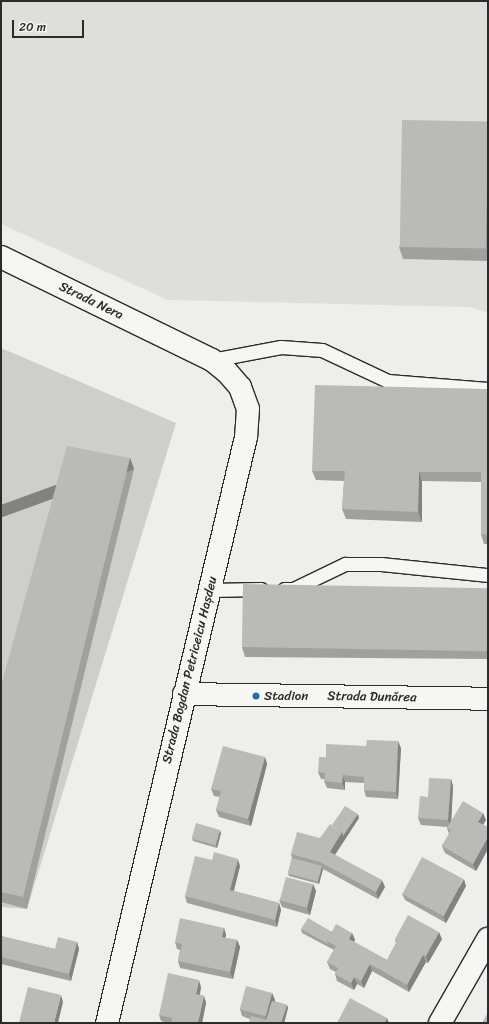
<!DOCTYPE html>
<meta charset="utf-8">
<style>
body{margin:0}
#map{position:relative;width:489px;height:1024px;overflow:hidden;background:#eeeeea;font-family:Sriracha,sans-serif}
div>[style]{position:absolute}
.built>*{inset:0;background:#dededb}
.green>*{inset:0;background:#cececa}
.roads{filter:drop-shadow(1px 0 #2b2b2b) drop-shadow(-1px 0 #2b2b2b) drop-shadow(0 1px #2b2b2b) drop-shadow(0 -1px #2b2b2b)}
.lane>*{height:13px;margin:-6.5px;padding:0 6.5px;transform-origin:6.5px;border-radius:6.5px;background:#f6f6f2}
.street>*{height:22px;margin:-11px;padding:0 11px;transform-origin:11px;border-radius:11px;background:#f6f6f2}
.secondary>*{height:22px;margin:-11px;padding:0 11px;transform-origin:11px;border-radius:11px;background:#f6f6f2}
.wall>*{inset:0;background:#a0a09d}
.shaded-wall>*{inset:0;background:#828280;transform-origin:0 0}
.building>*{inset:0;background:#babab7;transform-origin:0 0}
.dots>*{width:11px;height:11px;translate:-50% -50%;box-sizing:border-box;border:2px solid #f6f6f2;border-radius:50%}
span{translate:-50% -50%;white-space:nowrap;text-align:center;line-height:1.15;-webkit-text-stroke:4px #f6f6f2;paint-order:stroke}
.street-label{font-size:13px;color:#2b2b2b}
.poi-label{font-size:13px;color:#2b2b2b}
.left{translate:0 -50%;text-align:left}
.frame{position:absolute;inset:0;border:2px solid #2b2b2b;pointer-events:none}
.scale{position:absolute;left:12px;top:20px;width:72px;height:18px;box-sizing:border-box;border:2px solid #2b2b2b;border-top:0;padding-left:5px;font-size:12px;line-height:14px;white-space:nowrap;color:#2b2b2b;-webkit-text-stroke:3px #f6f6f2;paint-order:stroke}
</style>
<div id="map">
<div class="built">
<div style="clip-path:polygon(1px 1px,488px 1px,488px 313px,470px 307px,168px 300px,1px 224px)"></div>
</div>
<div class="green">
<div style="clip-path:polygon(1px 348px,176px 423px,27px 909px,1px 907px)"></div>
</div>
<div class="roads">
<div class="lane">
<div style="left:212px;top:360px;width:70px;rotate:-10.7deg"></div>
<div style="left:281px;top:347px;width:41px;rotate:4.2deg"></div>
<div style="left:322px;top:350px;width:73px;rotate:25.2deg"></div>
<div style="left:388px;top:381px;width:100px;rotate:4.6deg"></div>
<div style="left:284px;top:589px;width:9px"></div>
<div style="left:293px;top:589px;width:58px;rotate:-25.7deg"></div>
<div style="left:345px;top:564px;width:36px"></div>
<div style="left:381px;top:564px;width:108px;rotate:5.9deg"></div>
<div style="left:210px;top:590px;width:51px;rotate:-1.1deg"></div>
</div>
<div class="street">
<div style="left:440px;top:1023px;width:97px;rotate:-60.3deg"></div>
</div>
<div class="secondary">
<div style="left:1px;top:257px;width:235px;rotate:26deg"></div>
<div style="left:212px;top:360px;width:19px;rotate:39deg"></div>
<div style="left:227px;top:372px;width:20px;rotate:49deg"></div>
<div style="left:240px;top:387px;width:23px;rotate:70deg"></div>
<div style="left:248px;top:409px;width:28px;rotate:94deg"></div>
<div style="left:246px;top:437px;width:602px;rotate:103.34deg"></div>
<div style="left:184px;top:694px;width:304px;rotate:0.9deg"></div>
</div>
</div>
<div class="wall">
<div style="clip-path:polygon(488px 122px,488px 261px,403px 259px,399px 247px)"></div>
<div style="clip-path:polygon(488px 392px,488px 544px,484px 544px,481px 534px,481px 482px,422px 481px,422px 522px,346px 519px,342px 509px,344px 481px,316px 480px,312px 471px)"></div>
<div style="clip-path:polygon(130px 458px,134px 469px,27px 909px,1px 902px,1px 686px)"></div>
<div style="clip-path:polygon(488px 588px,488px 659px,245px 657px,242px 647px)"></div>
<div style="clip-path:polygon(366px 746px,401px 748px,398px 799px,366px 797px,364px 790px,364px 783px,345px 782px,345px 790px,327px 788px,324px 781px,324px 779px,321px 779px,318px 772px,326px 757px)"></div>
<div style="clip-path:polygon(265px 757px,267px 764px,251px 826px,219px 817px,216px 810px,220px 797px,214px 796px,211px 789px)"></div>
<div style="clip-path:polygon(451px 779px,453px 786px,451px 821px,486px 820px,483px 825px,488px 827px,488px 849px,476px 871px,445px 853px,442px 846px,449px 834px,447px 828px,448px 827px,421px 825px,418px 818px,428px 797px)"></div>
<div style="clip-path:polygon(359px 818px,335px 855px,385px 887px,378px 899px,323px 869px,319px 884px,289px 876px,288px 873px,292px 858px,291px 854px,320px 838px)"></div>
<div style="clip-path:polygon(221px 833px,217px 848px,193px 841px,192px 838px)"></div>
<div style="clip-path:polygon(212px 860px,240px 866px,234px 891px,279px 903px,281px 910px,277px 927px,187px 903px,185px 896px)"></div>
<div style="clip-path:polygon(313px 884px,316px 891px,310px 915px,282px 907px,279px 900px)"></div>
<div style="clip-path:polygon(466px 886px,446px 923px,405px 900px,402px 894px)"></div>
<div style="clip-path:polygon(224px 928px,226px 935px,225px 938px,237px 940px,240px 947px,233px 979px,180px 968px,178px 961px,180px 950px,177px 949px,175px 942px)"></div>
<div style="clip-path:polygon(301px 929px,352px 933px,355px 940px,354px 942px,387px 960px,396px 943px,395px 939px,442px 939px,428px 963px,426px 962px,409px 992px,372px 971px,364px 988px,357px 984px,354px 990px,337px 981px,335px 974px,336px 972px,330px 969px,327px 962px,334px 950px,302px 933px)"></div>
<div style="clip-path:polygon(1px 936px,55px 949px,77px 942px,79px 949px,71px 981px,1px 964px)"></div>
<div style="clip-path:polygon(201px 987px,200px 995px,204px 996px,206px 1003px,202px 1023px,168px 1023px,161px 1021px,159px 1015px)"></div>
<div style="clip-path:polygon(272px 993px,275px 1000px,274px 1001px,287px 1005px,288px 1008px,284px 1023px,249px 1023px,250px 1019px,242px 1016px,240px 1009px)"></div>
</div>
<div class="shaded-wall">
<div style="left:130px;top:458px;width:12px;height:452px;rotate:70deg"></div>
<div style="clip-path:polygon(419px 472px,422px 481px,422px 522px,418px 512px)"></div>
<div style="clip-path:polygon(398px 741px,401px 748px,398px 799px,396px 792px)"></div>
<div style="clip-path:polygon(265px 757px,267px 764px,251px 826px,248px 819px)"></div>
<div style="clip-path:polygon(343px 775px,345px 782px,345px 790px,342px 783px)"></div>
<div style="clip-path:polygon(451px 779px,453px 786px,451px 827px,448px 820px)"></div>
<div style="clip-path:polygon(483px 813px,486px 820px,480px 829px,478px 822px)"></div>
<div style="clip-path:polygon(358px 814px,359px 818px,332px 859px,330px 852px,342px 832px)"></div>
<div style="clip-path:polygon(220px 830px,221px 833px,217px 848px,216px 844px)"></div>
<div style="clip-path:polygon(488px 837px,488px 849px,476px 871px,473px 864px)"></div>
<div style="clip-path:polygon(238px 859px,240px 866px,232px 897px,230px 890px)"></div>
<div style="clip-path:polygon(322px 866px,323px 869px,319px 884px,318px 881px)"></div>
<div style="clip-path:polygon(464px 879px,466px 886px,446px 923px,443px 916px)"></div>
<div style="clip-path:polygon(382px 880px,385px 887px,378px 899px,376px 892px)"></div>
<div style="clip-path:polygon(313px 884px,316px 891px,310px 915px,307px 908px)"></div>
<div style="clip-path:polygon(279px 903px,281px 910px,277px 927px,275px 920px)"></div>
<div style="clip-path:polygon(224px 928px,226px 935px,224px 944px,222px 937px)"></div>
<div style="clip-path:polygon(439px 932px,442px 939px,428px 963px,426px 956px)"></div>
<div style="clip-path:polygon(352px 933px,355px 940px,352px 946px,349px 939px)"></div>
<div style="clip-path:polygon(237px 940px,240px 947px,233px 979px,230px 972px)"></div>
<div style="clip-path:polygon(77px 942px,79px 949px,71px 981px,69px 974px)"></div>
<div style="clip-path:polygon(423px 955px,426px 962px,409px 992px,407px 985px)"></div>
<div style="clip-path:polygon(370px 964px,372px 971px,364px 988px,361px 981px)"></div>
<div style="clip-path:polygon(354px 977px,357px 984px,354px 990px,351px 983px)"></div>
<div style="clip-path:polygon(199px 980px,201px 987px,198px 1001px,196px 994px)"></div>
<div style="clip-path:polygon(272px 993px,275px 1000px,268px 1023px,267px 1023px,265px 1017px)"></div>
<div style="clip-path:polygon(61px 995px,63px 1002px,58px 1023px,54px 1023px)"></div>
<div style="clip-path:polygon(204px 996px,206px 1003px,202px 1023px,198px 1023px)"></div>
<div style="clip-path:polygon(287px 1005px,288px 1008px,284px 1023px,281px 1023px)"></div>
<div style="clip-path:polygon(387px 1018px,389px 1023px,384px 1023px)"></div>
</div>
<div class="building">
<div style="left:402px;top:120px;width:86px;height:127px;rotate:1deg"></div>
<div style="clip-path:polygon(315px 385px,487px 389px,487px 398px,488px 398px,488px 535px,481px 534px,481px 472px,419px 472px,418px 512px,342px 509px,345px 471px,312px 471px)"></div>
<div style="clip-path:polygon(67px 446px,130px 458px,23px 897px,1px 892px,1px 686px)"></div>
<div style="left:243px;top:584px;width:245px;height:63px;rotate:1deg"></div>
<div style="clip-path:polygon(367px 740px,398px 741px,396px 792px,364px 790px,364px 777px,343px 775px,342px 783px,324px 781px,325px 773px,318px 772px,319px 757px,326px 757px,326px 744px,366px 746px)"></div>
<div style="clip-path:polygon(223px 746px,265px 757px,248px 819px,216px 810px,221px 791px,211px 789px)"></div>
<div style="clip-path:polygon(429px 778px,451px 779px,448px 820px,418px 818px,420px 796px,428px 797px)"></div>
<div style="clip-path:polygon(463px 801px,483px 813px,478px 822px,488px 827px,488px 837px,473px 864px,442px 846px,451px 830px,447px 828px)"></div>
<div style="clip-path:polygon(345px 806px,358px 814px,343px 836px,342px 832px,332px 825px)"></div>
<div style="left:196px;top:823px;width:25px;height:16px;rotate:16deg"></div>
<div style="clip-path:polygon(330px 824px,342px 832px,330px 852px,382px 880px,376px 892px,320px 862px,291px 854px,297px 832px,320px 838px)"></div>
<div style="clip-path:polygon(214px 852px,238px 859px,230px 890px,279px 903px,275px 920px,185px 896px,195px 856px,212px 860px)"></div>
<div style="left:422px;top:857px;width:47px;height:42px;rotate:28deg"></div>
<div style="left:292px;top:858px;width:31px;height:16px;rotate:15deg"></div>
<div style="left:286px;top:877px;width:28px;height:24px;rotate:15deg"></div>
<div style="clip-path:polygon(408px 915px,439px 932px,426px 956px,423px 955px,407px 985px,370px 964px,361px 981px,354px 977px,351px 983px,335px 974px,338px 968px,327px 962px,336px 946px,327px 941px,336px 924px,352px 933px,349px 939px,387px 960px,397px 941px,395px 939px)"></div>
<div style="clip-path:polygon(180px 918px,224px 928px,222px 937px,237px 940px,230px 972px,178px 961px,182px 944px,175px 942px)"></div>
<div style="clip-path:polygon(308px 918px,332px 932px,327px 941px,328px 944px,301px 929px)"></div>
<div style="clip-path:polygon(1px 936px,55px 949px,58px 937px,77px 942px,69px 974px,1px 957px)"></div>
<div style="clip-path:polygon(168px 973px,199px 980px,196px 994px,204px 996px,198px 1023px,171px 1023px,172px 1018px,159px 1015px)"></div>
<div style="left:246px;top:986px;width:27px;height:24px;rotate:15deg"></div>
<div style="clip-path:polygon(28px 987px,61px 995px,54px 1023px,19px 1023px)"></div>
<div style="clip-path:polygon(350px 998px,387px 1018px,384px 1023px,337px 1023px)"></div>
<div style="clip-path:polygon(272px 1001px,287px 1005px,281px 1023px,249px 1023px,251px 1016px,266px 1020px)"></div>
<div style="clip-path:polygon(488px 1012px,488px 1023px,482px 1023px)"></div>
</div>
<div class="dots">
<div style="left:256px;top:696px;background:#1f6fb2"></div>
</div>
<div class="street-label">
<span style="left:91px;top:301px;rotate:26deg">Strada Nera</span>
<span style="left:190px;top:670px;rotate:-76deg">Strada Bogdan Petriceicu Hașdeu</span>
<span style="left:372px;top:697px;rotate:1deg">Strada Dunărea</span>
</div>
<div class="poi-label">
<span class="left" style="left:264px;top:696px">Stadion</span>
</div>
<div class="frame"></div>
<div class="scale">20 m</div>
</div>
